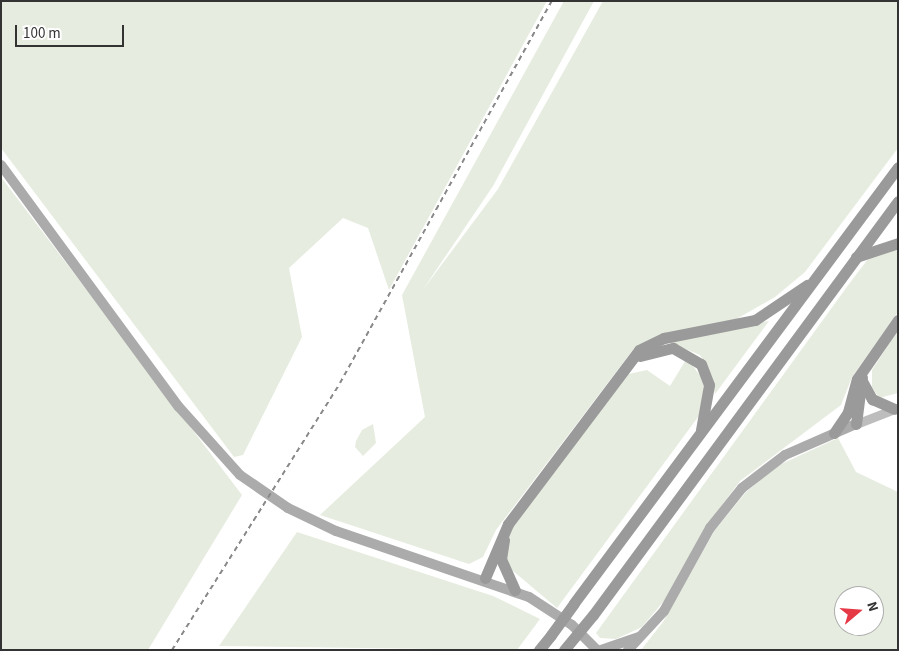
<!DOCTYPE html>
<style>
body{margin:0}
#map{position:relative;width:899px;height:651px;overflow:hidden;background:#fff;font-family:"Source Sans 3",sans-serif}
div>[style]{position:absolute}
.green>*{inset:0;background:#e6ecdf}
.secondary>*{height:9px;margin:-4.5px;padding:0 4.5px;transform-origin:4.5px;border-radius:4.5px;background:#bdbdbd}
.primary>*{height:10px;margin:-5px;padding:0 5px;transform-origin:5px;border-radius:5px;background:#ababab}
.motorway>*{height:11px;margin:-5.5px;padding:0 5.5px;transform-origin:5.5px;border-radius:5.5px;background:#9a9a9a}
.rail>*{height:2px;margin-top:-1px;transform-origin:0;background:repeating-linear-gradient(90deg,#888 0 5px,transparent 0 9px)}
.motorway-bridge>*{height:11px;margin:-5.5px;padding:0 5.5px;transform-origin:5.5px;border-radius:5.5px;background:#9a9a9a}
span{translate:-50% -50%;white-space:nowrap;text-align:center;line-height:1.15;-webkit-text-stroke:5px #fff;paint-order:stroke}
.frame{position:absolute;inset:0;border:2px solid #333;pointer-events:none}
.north{position:absolute;left:834px;top:586px;width:50px;height:50px;box-sizing:border-box;background:#fff;border:1px solid #adadad;border-radius:50%;rotate:72deg;font-size:14px;font-weight:700;line-height:20px;text-align:center;color:#333}
.north::after{content:'';display:block;margin:auto;width:18px;height:22px;background:#e63946;clip-path:polygon(50% 0,100% 100%,50% 72%,0 100%)}
.scale{position:absolute;left:15px;top:25px;width:109px;height:22px;box-sizing:border-box;border:2px solid #333;border-top:0;padding-left:6px;font-size:15px;line-height:18px;white-space:nowrap;color:#333;-webkit-text-stroke:4px #fff;paint-order:stroke}
</style>
<div id="map">
<div class="green">
<div style="clip-path:polygon(1px 1px,547px 1px,389px 290px,368px 228px,343px 218px,289px 268px,302px 337px,243px 455px,234px 457px,1px 148px)"></div>
<div style="clip-path:polygon(564px 1px,594px 1px,493px 186px,422px 291px,498px 189px,603px 1px,898px 1px,898px 148px,805px 272px,775px 297px,733px 321px,667px 333px,635px 347px,496px 530px,483px 557px,469px 564px,320px 515px,425px 417px,402px 295px)"></div>
<div style="clip-path:polygon(1px 177px,242px 495px,148px 650px,1px 650px)"></div>
<div style="clip-path:polygon(898px 247px,898px 312px,852px 377px,841px 405px,740px 481px,706px 526px,668px 596px,642px 627px,616px 639px,600px 638px,596px 633px,849px 284px,868px 259px)"></div>
<div style="clip-path:polygon(769px 321px,715px 394px,708px 367px,700px 355px,666px 341px)"></div>
<div style="clip-path:polygon(898px 330px,898px 393px,879px 398px,872px 387px,872px 370px)"></div>
<div style="clip-path:polygon(687px 358px,704px 381px,701px 413px,557px 608px,506px 565px,507px 539px,517px 519px,624px 375px,647px 370px,670px 386px)"></div>
<div style="clip-path:polygon(373px 424px,376px 443px,363px 456px,355px 447px,356px 441px,362px 430px)"></div>
<div style="clip-path:polygon(evenodd,838px 438px,856px 472px,898px 492px,898px 650px,641px 650px,663px 622px,715px 530px,746px 492px,777px 466px,838px 438px,844px 596px,874px 596px,874px 626px,844px 626px,844px 596px)"></div>
<div style="clip-path:polygon(297px 532px,493px 596px,540px 619px,517px 650px,219px 646px)"></div>
</div>
<div class="secondary">
<div style="left:856px;top:424px;width:44px;rotate:-21.3deg"></div>
</div>
<div class="primary">
<div style="left:1px;top:165px;width:300px;rotate:53.7deg"></div>
<div style="left:179px;top:407px;width:91px;rotate:48.1deg"></div>
<div style="left:240px;top:475px;width:58px;rotate:34.5deg"></div>
<div style="left:288px;top:508px;width:53px;rotate:25.6deg"></div>
<div style="left:336px;top:531px;width:204px;rotate:18.9deg"></div>
<div style="left:529px;top:597px;width:51px;rotate:33.1deg"></div>
<div style="left:572px;top:625px;width:35px;rotate:45deg"></div>
<div style="left:601px;top:650px;width:40px;rotate:-18.9deg"></div>
<div style="left:628px;top:650px;width:53px;rotate:-47.3deg"></div>
<div style="left:664px;top:611px;width:95px;rotate:-61deg"></div>
<div style="left:710px;top:528px;width:51px;rotate:-51.3deg"></div>
<div style="left:742px;top:488px;width:54px;rotate:-37.5deg"></div>
<div style="left:785px;top:455px;width:77px;rotate:-23.6deg"></div>
</div>
<div class="motorway">
<div style="left:856px;top:257px;width:44px;rotate:-18.4deg"></div>
<div style="left:640px;top:356px;width:34px;rotate:-14deg"></div>
<div style="left:673px;top:348px;width:32px;rotate:30deg"></div>
<div style="left:701px;top:364px;width:22px;rotate:69deg"></div>
<div style="left:709px;top:385px;width:46px;rotate:100.1deg"></div>
<div style="left:862px;top:381px;width:21px;rotate:61deg"></div>
<div style="left:872px;top:399px;width:24px;rotate:24deg"></div>
<div style="left:856px;top:424px;width:47px;rotate:-82.7deg"></div>
<div style="left:834px;top:433px;width:25px;rotate:-56deg"></div>
<div style="left:848px;top:412px;width:34px;rotate:-75deg"></div>
<div style="left:857px;top:379px;width:72px;rotate:-55.2deg"></div>
<div style="left:504px;top:540px;width:19px;rotate:99deg"></div>
<div style="left:501px;top:559px;width:34px;rotate:66deg"></div>
<div style="left:485px;top:578px;width:59px;rotate:-66.9deg"></div>
<div style="left:508px;top:524px;width:218px;rotate:-53deg"></div>
<div style="left:639px;top:350px;width:28px;rotate:-26deg"></div>
<div style="left:664px;top:338px;width:93px;rotate:-11.2deg"></div>
<div style="left:755px;top:320px;width:63px;rotate:-33.9deg"></div>
<div style="left:574px;top:603px;width:543px;rotate:-53.38deg"></div>
<div style="left:593px;top:615px;width:514px;rotate:-53.62deg"></div>
<div style="left:539px;top:650px;width:19px;rotate:-51deg"></div>
</div>
<div class="rail">
<div style="left:172px;top:650px;width:315px;rotate:-57.8deg"></div>
<div style="left:340px;top:383px;width:437px;rotate:-61deg"></div>
</div>
<div class="motorway-bridge">
<div style="left:551px;top:635px;width:39px;rotate:-54deg"></div>
<div style="left:564px;top:650px;width:45px;rotate:-50.4deg"></div>
</div>
<div class="frame"></div>
<div class="north">N</div>
<div class="scale">100 m</div>
</div>
